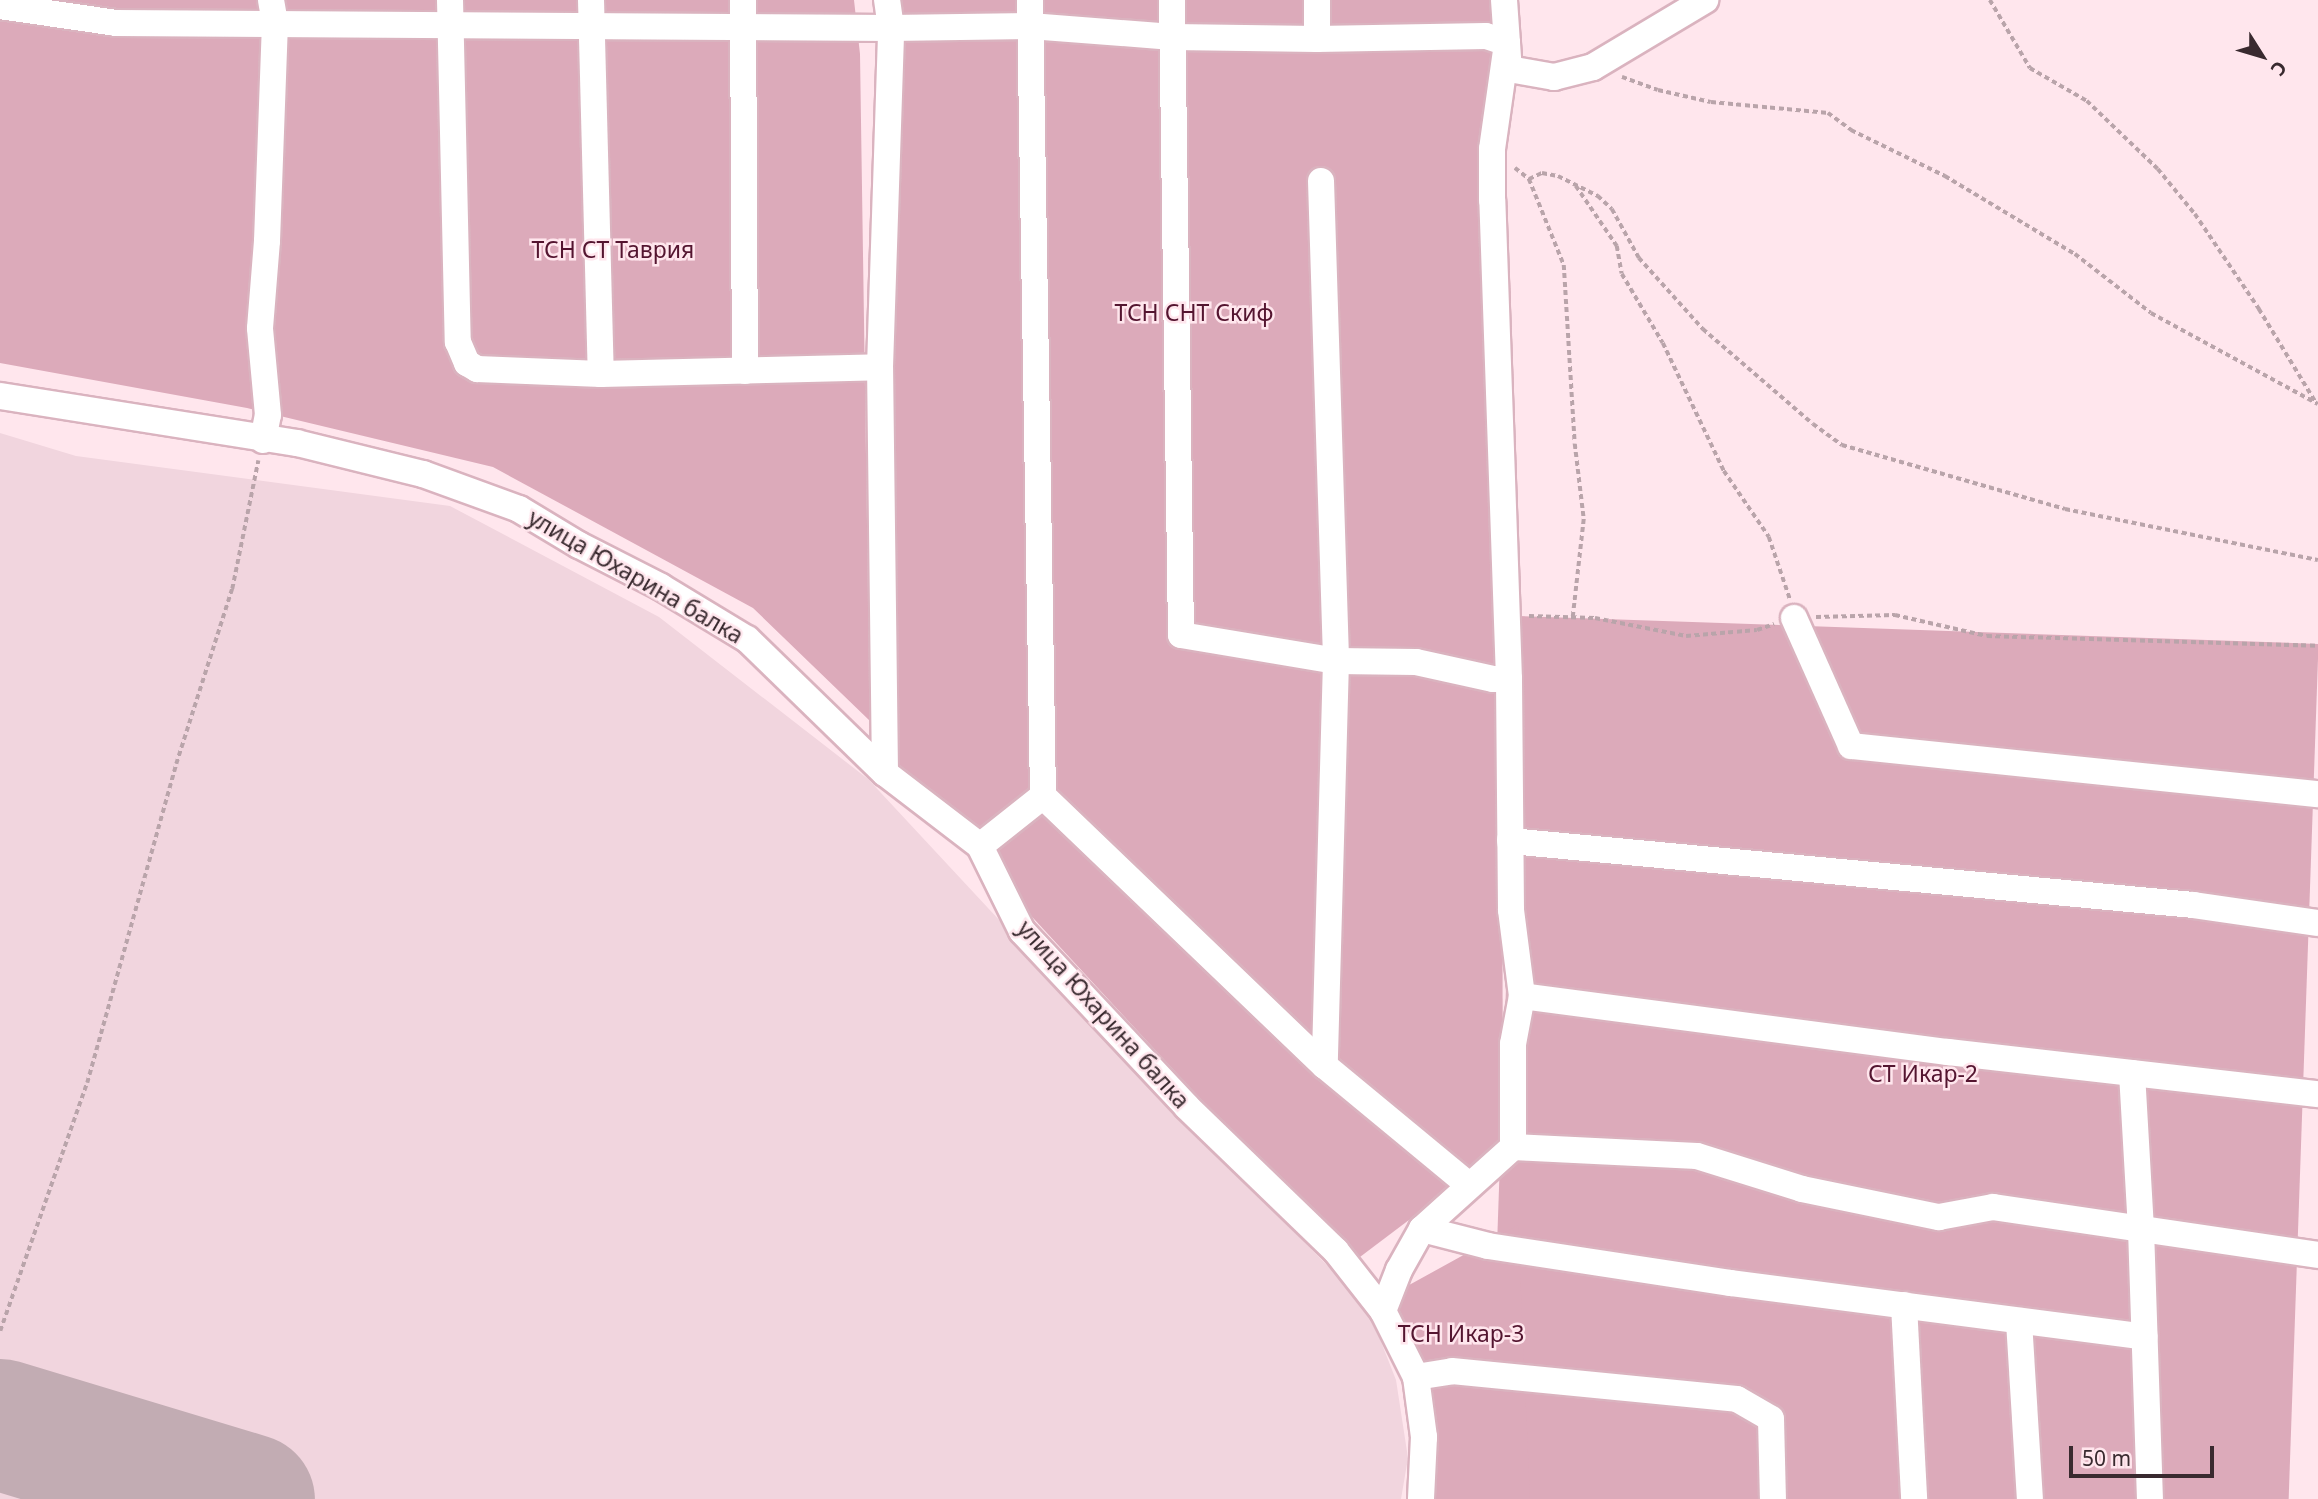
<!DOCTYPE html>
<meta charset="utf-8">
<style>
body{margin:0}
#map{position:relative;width:2318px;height:1499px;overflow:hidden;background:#ffe6ed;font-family:"Noto Sans",sans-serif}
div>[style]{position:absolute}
.built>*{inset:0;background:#f1d5de}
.green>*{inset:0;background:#dcaaba;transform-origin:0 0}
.runway>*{height:131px;margin:-65.5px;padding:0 65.5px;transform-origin:65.5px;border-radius:65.5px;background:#c2acb3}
.path>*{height:3.5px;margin-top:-1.75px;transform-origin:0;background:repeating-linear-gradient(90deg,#b9a4aa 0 5px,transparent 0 8.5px)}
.roads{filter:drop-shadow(2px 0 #dab3bf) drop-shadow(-2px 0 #dab3bf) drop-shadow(0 2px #dab3bf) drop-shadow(0 -2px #dab3bf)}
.minor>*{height:26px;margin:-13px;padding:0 13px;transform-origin:13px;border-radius:13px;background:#fff}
span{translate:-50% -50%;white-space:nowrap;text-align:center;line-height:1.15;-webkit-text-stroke:5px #ffe6ed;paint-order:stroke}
.park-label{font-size:23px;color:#541530}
.street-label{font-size:23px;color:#392a2f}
.north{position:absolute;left:2227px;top:21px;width:70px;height:70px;-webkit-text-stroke:5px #ffe6ed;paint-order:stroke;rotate:127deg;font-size:19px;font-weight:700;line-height:28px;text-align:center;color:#392a2f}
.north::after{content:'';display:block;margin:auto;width:24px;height:32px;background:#392a2f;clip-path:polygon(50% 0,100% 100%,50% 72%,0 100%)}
.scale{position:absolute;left:2069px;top:1446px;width:145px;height:32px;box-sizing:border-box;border:4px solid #392a2f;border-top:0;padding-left:9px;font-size:21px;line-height:24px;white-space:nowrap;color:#392a2f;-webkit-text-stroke:5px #ffe6ed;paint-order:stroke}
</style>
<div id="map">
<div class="built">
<div style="clip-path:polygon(0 433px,76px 456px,450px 506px,659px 617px,868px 779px,1204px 1140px,1367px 1306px,1396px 1380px,1408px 1458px,1401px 1499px,0 1499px)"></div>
</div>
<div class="green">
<div style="clip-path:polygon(0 0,854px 0,860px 54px,870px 721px,753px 608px,493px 467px,247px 408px,0 363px)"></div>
<div style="clip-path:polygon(877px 0,1500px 0,1503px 1149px,1352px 1263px,900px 774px)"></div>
<div style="left:1519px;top:616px;width:800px;height:883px;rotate:2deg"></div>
<div style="clip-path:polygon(1518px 1225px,1530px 1499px,1412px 1499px,1415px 1474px,1409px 1381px,1391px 1295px)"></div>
</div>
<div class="runway">
<div style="left:0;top:1424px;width:260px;rotate:16.8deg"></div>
</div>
<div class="path">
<div style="left:1990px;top:0;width:79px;rotate:59.5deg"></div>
<div style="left:2030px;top:68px;width:66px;rotate:30.1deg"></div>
<div style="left:2087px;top:101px;width:98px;rotate:43.8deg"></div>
<div style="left:2158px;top:169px;width:58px;rotate:50.6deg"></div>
<div style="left:2195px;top:214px;width:115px;rotate:56deg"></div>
<div style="left:2259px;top:309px;width:108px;rotate:58.7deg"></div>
<div style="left:1622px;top:77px;width:38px;rotate:20deg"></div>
<div style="left:1658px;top:90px;width:54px;rotate:12.8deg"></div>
<div style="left:1711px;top:102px;width:118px;rotate:5.4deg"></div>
<div style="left:1828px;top:113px;width:29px;rotate:36deg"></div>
<div style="left:1851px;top:130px;width:105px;rotate:26.1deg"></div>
<div style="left:1945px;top:176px;width:152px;rotate:31deg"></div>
<div style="left:2075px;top:254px;width:96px;rotate:37.8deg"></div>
<div style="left:2151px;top:313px;width:190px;rotate:28.6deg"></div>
<div style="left:1515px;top:168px;width:18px;rotate:38deg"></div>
<div style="left:1529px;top:179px;width:93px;rotate:67.9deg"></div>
<div style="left:1564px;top:265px;width:179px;rotate:86.5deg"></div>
<div style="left:1575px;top:444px;width:76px;rotate:83.2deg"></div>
<div style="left:1584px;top:519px;width:99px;rotate:96.4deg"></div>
<div style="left:1529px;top:179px;width:14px;rotate:-25deg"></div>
<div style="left:1542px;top:173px;width:16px;rotate:11deg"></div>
<div style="left:1558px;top:176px;width:45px;rotate:26.6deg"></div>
<div style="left:1598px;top:196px;width:19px;rotate:43deg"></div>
<div style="left:1612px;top:209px;width:56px;rotate:61.1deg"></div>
<div style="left:1639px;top:258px;width:96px;rotate:48deg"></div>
<div style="left:1703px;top:329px;width:145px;rotate:40.8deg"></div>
<div style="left:1813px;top:424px;width:36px;rotate:36deg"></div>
<div style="left:1842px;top:445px;width:232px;rotate:16deg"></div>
<div style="left:2065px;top:509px;width:258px;rotate:11.4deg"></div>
<div style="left:1576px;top:186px;width:73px;rotate:55.7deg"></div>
<div style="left:1617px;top:246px;width:28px;rotate:80deg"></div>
<div style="left:1622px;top:274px;width:80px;rotate:59.3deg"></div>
<div style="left:1663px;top:343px;width:142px;rotate:64.5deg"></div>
<div style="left:1724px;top:471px;width:80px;rotate:55.7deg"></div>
<div style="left:1769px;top:537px;width:65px;rotate:71.3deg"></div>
<div style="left:1529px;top:616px;width:66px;rotate:1.7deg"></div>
<div style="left:1595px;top:618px;width:93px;rotate:11.2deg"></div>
<div style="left:1686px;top:636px;width:71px;rotate:-4.8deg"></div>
<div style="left:1757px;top:630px;width:18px;rotate:-19deg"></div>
<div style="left:1816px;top:617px;width:79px;rotate:-1.5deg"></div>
<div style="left:1895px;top:615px;width:94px;rotate:12.9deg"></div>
<div style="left:1987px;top:636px;width:331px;rotate:1.7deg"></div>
<div style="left:0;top:1331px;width:263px;rotate:-70.7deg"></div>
<div style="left:87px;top:1083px;width:331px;rotate:-74.4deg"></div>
<div style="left:176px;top:764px;width:184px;rotate:-72.3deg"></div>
<div style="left:232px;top:589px;width:131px;rotate:-78.5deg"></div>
</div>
<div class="roads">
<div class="minor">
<div style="left:450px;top:0;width:342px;rotate:88.7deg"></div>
<div style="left:458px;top:342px;width:23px;rotate:67deg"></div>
<div style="left:467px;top:363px;width:12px;rotate:31deg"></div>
<div style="left:477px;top:369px;width:124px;rotate:2.3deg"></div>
<div style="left:601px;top:374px;width:279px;rotate:-1.4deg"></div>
<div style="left:591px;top:0;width:374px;rotate:88.5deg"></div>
<div style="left:743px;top:0;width:371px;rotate:89.7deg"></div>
<div style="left:1172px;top:0;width:635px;rotate:89.19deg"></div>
<div style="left:1181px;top:635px;width:157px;rotate:9.5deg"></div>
<div style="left:1336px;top:661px;width:80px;rotate:0.7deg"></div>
<div style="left:1416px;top:662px;width:79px;rotate:12.4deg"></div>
<div style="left:1493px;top:679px;width:16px"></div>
<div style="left:0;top:6px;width:117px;rotate:8.3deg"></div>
<div style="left:116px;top:23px;width:775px;rotate:0.37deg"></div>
<div style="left:891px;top:28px;width:139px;rotate:-0.8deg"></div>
<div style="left:1030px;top:26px;width:143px;rotate:4.4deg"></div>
<div style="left:1173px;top:37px;width:144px;rotate:0.8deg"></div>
<div style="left:1317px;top:39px;width:169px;rotate:-1deg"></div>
<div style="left:1486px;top:36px;width:22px;rotate:18deg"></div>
<div style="left:1507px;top:43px;width:26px;rotate:86deg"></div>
<div style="left:1509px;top:69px;width:46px;rotate:10.1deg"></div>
<div style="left:1554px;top:77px;width:40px;rotate:-14.4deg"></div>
<div style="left:1593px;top:67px;width:131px;rotate:-30.9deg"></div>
<div style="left:1317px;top:39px;width:39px;rotate:-90deg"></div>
<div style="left:1321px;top:181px;width:480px;rotate:88.2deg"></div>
<div style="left:1336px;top:661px;width:405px;rotate:91.6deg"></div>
<div style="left:1325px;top:1066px;width:187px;rotate:39.6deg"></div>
<div style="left:0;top:396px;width:301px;rotate:9deg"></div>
<div style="left:297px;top:443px;width:130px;rotate:13.8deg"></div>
<div style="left:423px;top:474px;width:102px;rotate:20deg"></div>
<div style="left:519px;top:509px;width:70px;rotate:31deg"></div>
<div style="left:579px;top:545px;width:92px;rotate:27.1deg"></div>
<div style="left:661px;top:587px;width:100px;rotate:31.2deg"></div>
<div style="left:747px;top:639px;width:192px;rotate:44.2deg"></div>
<div style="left:885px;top:773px;width:120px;rotate:37.5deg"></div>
<div style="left:980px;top:846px;width:95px;rotate:63.7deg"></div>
<div style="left:1022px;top:931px;width:241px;rotate:46.8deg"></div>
<div style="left:1187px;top:1107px;width:207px;rotate:44deg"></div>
<div style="left:1336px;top:1251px;width:76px;rotate:51.9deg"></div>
<div style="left:1383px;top:1311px;width:74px;rotate:63.4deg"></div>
<div style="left:1416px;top:1377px;width:61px;rotate:82.4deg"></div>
<div style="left:1424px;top:1437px;width:62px;rotate:92.8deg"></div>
<div style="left:263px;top:440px;width:25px;rotate:-79deg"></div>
<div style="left:268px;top:415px;width:87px;rotate:-95.3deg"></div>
<div style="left:260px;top:328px;width:87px;rotate:-85.4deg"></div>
<div style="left:267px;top:241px;width:218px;rotate:-87.9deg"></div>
<div style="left:275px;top:23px;width:23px;rotate:-100deg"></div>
<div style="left:1794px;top:618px;width:140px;rotate:66deg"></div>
<div style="left:1851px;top:746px;width:469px;rotate:5.9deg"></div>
<div style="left:885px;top:773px;width:406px;rotate:-90.7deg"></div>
<div style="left:880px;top:367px;width:339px;rotate:-88.1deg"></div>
<div style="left:891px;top:28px;width:28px;rotate:-98deg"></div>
<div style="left:1043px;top:796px;width:390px;rotate:43.8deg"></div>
<div style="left:1510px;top:841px;width:686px;rotate:5.35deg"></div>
<div style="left:2193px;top:905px;width:126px;rotate:8.2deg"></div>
<div style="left:980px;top:846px;width:80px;rotate:-38.4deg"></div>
<div style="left:1043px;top:796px;width:796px;rotate:-90.94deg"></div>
<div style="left:1522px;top:996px;width:430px;rotate:7.5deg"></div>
<div style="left:1948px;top:1052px;width:372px;rotate:6.5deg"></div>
<div style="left:2132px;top:1073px;width:156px;rotate:86.7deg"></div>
<div style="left:2141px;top:1229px;width:270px;rotate:88.1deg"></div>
<div style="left:1513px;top:1147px;width:184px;rotate:2.8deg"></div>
<div style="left:1697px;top:1156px;width:110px;rotate:17.4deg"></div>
<div style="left:1802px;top:1189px;width:140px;rotate:11.6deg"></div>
<div style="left:1939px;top:1217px;width:55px;rotate:-10.5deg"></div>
<div style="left:1993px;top:1207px;width:329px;rotate:8.4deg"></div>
<div style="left:1422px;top:1229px;width:68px;rotate:14.4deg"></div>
<div style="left:1488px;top:1246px;width:246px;rotate:8.7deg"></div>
<div style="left:1731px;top:1283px;width:417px;rotate:7.4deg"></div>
<div style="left:1904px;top:1305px;width:194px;rotate:87deg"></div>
<div style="left:1383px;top:1311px;width:44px;rotate:-68.7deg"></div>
<div style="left:1399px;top:1270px;width:47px;rotate:-60.7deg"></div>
<div style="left:1422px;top:1229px;width:122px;rotate:-42deg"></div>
<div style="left:1513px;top:1147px;width:103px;rotate:-90deg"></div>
<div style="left:1513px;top:1044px;width:49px;rotate:-79.4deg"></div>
<div style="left:1522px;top:996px;width:87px;rotate:-97.3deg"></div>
<div style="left:1511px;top:910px;width:231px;rotate:-90.5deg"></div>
<div style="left:1509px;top:679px;width:479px;rotate:-92deg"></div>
<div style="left:1492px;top:200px;width:51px;rotate:-90deg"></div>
<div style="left:1492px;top:149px;width:107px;rotate:-81.9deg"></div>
<div style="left:1507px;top:43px;width:43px;rotate:-94deg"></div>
<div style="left:2019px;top:1321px;width:178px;rotate:86.5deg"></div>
<div style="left:1416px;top:1377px;width:36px;rotate:-9deg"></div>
<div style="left:1452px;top:1371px;width:286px;rotate:5.6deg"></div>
<div style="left:1737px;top:1399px;width:39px;rotate:30deg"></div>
<div style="left:1771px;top:1419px;width:80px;rotate:88.6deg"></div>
</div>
</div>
<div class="park-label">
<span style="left:613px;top:249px">ТСН СТ Таврия</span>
<span style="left:1194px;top:312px">ТСН СНТ Скиф</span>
<span style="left:1923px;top:1073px">СТ Икар-2</span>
<span style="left:1461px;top:1333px">ТСН Икар-3</span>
</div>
<div class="street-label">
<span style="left:636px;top:576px;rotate:30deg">улица Юхарина балка</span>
<span style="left:1104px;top:1014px;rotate:48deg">улица Юхарина балка</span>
</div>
<div class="north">С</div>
<div class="scale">50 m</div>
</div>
